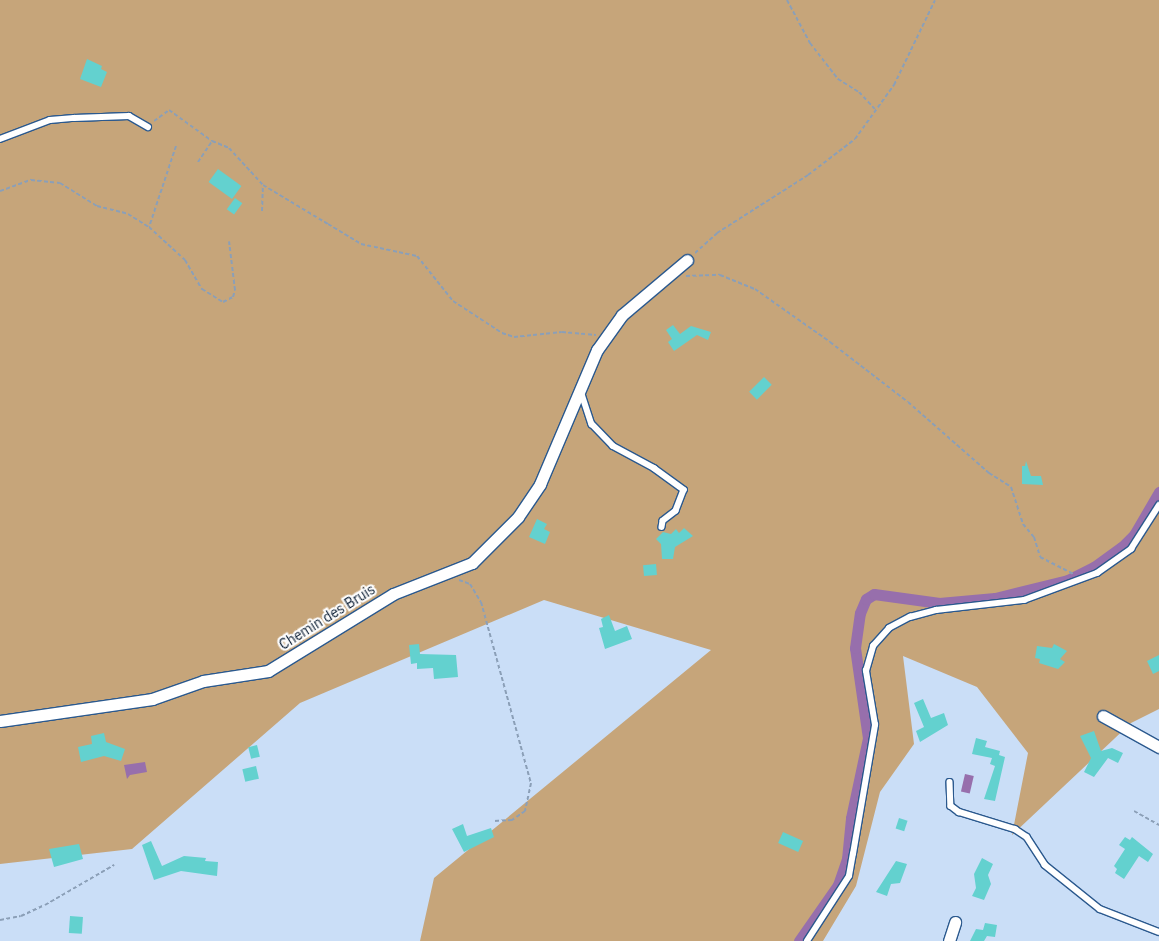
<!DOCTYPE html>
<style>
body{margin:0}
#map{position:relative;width:1159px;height:941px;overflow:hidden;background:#cadef7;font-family:"IBM Plex Sans",sans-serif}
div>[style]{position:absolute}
.green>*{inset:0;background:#c6a57a}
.water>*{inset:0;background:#976fac;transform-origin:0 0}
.canal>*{height:11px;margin:-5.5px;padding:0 5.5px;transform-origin:5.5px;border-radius:5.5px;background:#976fac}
.building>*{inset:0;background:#63d1cf;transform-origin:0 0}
.path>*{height:2px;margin-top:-1px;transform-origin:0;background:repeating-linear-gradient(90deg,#8b9fb7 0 4px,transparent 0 6.5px)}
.roads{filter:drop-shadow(1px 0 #2b598e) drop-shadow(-1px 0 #2b598e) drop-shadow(0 1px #2b598e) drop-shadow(0 -1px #2b598e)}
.lane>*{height:5.5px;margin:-2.75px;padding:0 2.75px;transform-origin:2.75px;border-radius:2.75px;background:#fff}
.street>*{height:11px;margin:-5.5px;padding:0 5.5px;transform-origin:5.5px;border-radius:5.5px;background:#fff}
span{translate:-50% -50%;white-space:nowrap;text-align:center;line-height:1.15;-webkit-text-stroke:4.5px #fdfdfd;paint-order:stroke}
.street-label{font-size:14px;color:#081b31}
</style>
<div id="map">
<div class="green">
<div style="clip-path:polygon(0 0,1159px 0,1159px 709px,1131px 723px,1012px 835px,1028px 753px,977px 687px,903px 656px,914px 744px,880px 792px,856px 886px,823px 941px,420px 941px,434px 878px,711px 650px,544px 600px,300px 703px,132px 849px,0 864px)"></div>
</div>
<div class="water">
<div style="clip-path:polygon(145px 762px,147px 772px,130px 775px,127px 779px,124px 765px)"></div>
<div style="left:965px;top:774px;width:9px;height:18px;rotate:13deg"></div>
</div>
<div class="canal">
<div style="left:799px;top:941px;width:68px;rotate:-55.1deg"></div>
<div style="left:838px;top:885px;width:28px;rotate:-71deg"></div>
<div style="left:847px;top:859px;width:41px;rotate:-84.4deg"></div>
<div style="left:851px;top:818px;width:82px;rotate:-78deg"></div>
<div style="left:868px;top:738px;width:91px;rotate:-98.2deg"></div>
<div style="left:855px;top:648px;width:35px;rotate:-82deg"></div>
<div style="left:860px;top:613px;width:15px;rotate:-67deg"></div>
<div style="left:866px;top:599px;width:9px;rotate:-32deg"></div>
<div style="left:874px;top:594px;width:66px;rotate:7.9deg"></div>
<div style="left:939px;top:603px;width:56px;rotate:-5.1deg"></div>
<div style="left:995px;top:598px;width:75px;rotate:-13.9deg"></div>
<div style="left:1068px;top:580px;width:29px;rotate:-27deg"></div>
<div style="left:1094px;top:567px;width:34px;rotate:-36deg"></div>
<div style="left:1122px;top:547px;width:17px;rotate:-45deg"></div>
<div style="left:1134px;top:535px;width:50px;rotate:-59.8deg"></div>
</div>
<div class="building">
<div style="clip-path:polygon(87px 59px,102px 66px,101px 69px,107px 72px,101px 87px,80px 79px)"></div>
<div style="left:218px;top:169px;width:29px;height:16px;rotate:36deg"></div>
<div style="left:235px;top:198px;width:9px;height:14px;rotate:36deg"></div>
<div style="clip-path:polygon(673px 325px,680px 334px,691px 326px,711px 332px,708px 340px,697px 335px,674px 351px,668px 342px,672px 339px,666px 330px)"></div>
<div style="left:764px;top:377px;width:11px;height:21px;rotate:45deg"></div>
<div style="clip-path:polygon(1026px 461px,1031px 476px,1041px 476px,1043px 485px,1022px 484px,1022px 466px,1025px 466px)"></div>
<div style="clip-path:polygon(537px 519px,547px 524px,544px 529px,550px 532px,545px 544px,529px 537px)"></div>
<div style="clip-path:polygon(684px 528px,693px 536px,675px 547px,673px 559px,662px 559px,661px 544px,656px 539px,663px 532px,671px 534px,676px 529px,679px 533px)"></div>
<div style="left:656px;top:564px;width:11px;height:13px;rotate:85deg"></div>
<div style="clip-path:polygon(609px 615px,615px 631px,627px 626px,632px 639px,605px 649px,599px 628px,603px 627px,601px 619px)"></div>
<div style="clip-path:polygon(419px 644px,420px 654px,456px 655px,458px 677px,434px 679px,433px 668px,417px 669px,417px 663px,411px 664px,409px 645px)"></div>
<div style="clip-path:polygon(1054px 644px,1067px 651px,1060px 659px,1065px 662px,1058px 669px,1039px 663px,1040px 659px,1035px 658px,1037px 646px,1052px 648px)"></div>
<div style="clip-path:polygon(1159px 655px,1159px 671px,1153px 674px,1147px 661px)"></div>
<div style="clip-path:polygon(923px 699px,931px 718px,944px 713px,948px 725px,920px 742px,916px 731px,924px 727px,914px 703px)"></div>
<div style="clip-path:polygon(1094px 731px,1101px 751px,1112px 748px,1123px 753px,1118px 763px,1108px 758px,1094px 777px,1084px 772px,1091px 758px,1080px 736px)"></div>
<div style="clip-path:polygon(104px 733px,106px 742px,125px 749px,121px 761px,104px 756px,81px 762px,78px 747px,92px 744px,91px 736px)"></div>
<div style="clip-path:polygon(976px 738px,987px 741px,985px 747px,1000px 751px,999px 755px,1005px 757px,995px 801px,984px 799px,995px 766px,990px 764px,992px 758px,972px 754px)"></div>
<div style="left:257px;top:745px;width:12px;height:9px;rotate:76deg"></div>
<div style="left:256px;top:766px;width:13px;height:14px;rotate:77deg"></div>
<div style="left:899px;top:818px;width:9px;height:11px;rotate:18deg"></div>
<div style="clip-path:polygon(463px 824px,467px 836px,491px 828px,494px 837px,464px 852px,452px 829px)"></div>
<div style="left:783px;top:832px;width:22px;height:12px;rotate:24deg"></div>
<div style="clip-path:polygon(1125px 837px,1130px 840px,1132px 837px,1153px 854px,1148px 862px,1139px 856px,1124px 879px,1115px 873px,1117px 869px,1114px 866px,1125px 849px,1119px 845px)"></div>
<div style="clip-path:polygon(151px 841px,162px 866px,184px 856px,206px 858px,205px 861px,218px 862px,217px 876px,181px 871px,154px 880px,142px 845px)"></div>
<div style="clip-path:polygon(79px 844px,83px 859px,54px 867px,49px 849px)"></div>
<div style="clip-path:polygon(982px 858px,993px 864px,988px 875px,991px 884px,984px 900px,972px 896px,976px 888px,974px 874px)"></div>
<div style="clip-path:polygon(896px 861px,907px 864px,900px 883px,891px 884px,887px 896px,876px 892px)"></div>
<div style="left:70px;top:916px;width:13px;height:17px;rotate:4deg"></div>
<div style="clip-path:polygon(985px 923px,997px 925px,995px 937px,987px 936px,984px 941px,970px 941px,976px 929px,983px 930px)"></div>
</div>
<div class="path">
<div style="left:787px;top:0;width:49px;rotate:61.9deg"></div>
<div style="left:810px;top:43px;width:46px;rotate:52.1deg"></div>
<div style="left:838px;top:79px;width:25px;rotate:32deg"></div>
<div style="left:859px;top:92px;width:23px;rotate:47deg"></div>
<div style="left:154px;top:121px;width:19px;rotate:-36deg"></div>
<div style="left:169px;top:110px;width:53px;rotate:35.8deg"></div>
<div style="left:212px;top:141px;width:18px;rotate:22deg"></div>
<div style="left:229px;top:148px;width:50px;rotate:47.4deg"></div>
<div style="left:263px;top:185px;width:76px;rotate:31deg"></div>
<div style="left:328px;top:224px;width:39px;rotate:31deg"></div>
<div style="left:361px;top:244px;width:57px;rotate:12.1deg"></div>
<div style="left:417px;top:256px;width:58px;rotate:51.3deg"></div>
<div style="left:453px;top:301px;width:59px;rotate:33.1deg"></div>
<div style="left:502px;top:333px;width:13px;rotate:18deg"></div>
<div style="left:514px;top:337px;width:48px;rotate:-5.9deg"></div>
<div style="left:562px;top:332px;width:34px;rotate:5deg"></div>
<div style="left:176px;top:146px;width:85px;rotate:108.4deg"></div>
<div style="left:149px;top:227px;width:49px;rotate:42.5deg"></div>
<div style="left:185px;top:260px;width:34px;rotate:60deg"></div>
<div style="left:202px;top:289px;width:25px;rotate:32deg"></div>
<div style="left:223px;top:302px;width:11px;rotate:-27deg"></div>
<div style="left:233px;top:297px;width:7px;rotate:-74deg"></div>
<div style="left:235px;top:290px;width:49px;rotate:-97deg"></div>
<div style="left:198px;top:162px;width:25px;rotate:-56deg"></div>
<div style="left:0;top:191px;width:33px;rotate:-20deg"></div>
<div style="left:31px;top:180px;width:29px;rotate:6deg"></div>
<div style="left:60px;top:183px;width:44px;rotate:31.9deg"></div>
<div style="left:97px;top:206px;width:32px;rotate:14deg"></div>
<div style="left:128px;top:214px;width:25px;rotate:32deg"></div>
<div style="left:262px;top:211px;width:26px;rotate:-88deg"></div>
<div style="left:695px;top:253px;width:30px;rotate:-42deg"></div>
<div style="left:717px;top:233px;width:108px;rotate:-32.5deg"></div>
<div style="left:808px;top:175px;width:59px;rotate:-37.5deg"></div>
<div style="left:855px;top:139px;width:67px;rotate:-54.2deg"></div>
<div style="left:894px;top:85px;width:94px;rotate:-64.2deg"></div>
<div style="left:686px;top:276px;width:34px;rotate:-2deg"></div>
<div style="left:720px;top:275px;width:38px;rotate:22deg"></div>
<div style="left:755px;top:289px;width:92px;rotate:35.2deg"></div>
<div style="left:830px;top:342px;width:98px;rotate:37.6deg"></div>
<div style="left:908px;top:402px;width:108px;rotate:41.2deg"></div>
<div style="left:989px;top:473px;width:26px;rotate:32deg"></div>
<div style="left:1011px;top:487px;width:39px;rotate:72deg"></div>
<div style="left:1023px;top:524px;width:17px;rotate:50deg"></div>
<div style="left:1034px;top:537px;width:21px;rotate:73deg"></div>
<div style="left:1040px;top:557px;width:38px;rotate:27deg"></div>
<div style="left:459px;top:580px;width:12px;rotate:20deg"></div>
<div style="left:470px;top:584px;width:21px;rotate:59deg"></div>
<div style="left:481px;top:602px;width:188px;rotate:74.6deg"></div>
<div style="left:531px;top:783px;width:29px;rotate:102deg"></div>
<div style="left:525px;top:811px;width:16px;rotate:145deg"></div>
<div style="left:512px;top:820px;width:18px;rotate:177deg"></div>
<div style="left:1134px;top:811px;width:29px;rotate:29deg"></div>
<div style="left:0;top:920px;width:21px;rotate:-11deg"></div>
<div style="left:21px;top:916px;width:26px;rotate:-25deg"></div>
<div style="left:45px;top:905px;width:80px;rotate:-30.1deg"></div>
</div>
<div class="roads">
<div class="lane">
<div style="left:0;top:139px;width:53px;rotate:-20.8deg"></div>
<div style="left:50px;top:120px;width:24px;rotate:-5deg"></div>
<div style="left:74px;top:118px;width:55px;rotate:-2.1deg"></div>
<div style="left:129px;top:116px;width:22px;rotate:30deg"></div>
<div style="left:581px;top:391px;width:35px;rotate:72deg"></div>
<div style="left:592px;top:424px;width:30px;rotate:46deg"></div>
<div style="left:613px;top:446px;width:47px;rotate:28.2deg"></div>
<div style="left:654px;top:468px;width:37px;rotate:36deg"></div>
<div style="left:684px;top:490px;width:22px;rotate:111deg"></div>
<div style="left:676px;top:511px;width:16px;rotate:142deg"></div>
<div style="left:663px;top:521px;width:6px;rotate:99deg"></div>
<div style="left:950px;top:782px;width:24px;rotate:88deg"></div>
<div style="left:951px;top:806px;width:10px;rotate:37deg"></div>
<div style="left:959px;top:812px;width:59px;rotate:16.9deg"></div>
<div style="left:1015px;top:829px;width:14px;rotate:34deg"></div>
<div style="left:1027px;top:837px;width:33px;rotate:57deg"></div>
<div style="left:1045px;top:865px;width:70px;rotate:38.7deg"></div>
<div style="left:1100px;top:909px;width:63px;rotate:21.3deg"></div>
<div style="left:807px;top:941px;width:77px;rotate:-57.1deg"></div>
<div style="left:849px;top:876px;width:22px;rotate:-80deg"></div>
<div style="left:853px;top:854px;width:131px;rotate:-80.3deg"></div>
<div style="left:875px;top:725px;width:55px;rotate:-99.5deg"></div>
<div style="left:866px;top:671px;width:26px;rotate:-74deg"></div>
<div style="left:873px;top:646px;width:24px;rotate:-48deg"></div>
<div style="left:889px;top:628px;width:24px;rotate:-28deg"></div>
<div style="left:910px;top:617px;width:27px;rotate:-15deg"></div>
<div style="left:936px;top:610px;width:89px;rotate:-6.5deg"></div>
<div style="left:1024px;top:600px;width:78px;rotate:-20.3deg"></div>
<div style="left:1097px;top:573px;width:42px;rotate:-35.2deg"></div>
<div style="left:1131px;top:549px;width:52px;rotate:-57.5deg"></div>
</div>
<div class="street">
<div style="left:1103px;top:716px;width:64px;rotate:29deg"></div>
<div style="left:0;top:721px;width:154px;rotate:-8.2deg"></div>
<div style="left:152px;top:699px;width:54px;rotate:-19.4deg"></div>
<div style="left:203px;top:681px;width:66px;rotate:-8.7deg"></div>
<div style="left:268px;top:671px;width:147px;rotate:-31.6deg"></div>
<div style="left:393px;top:594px;width:85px;rotate:-21.4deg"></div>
<div style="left:472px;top:563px;width:65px;rotate:-45deg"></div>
<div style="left:518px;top:517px;width:40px;rotate:-56deg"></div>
<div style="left:540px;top:484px;width:146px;rotate:-67deg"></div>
<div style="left:597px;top:350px;width:43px;rotate:-54.5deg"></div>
<div style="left:622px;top:315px;width:85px;rotate:-40.2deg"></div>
<div style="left:949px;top:941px;width:20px;rotate:-72deg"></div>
</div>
</div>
<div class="street-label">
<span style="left:327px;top:617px;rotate:-32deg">Chemin des Bruis</span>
</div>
</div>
